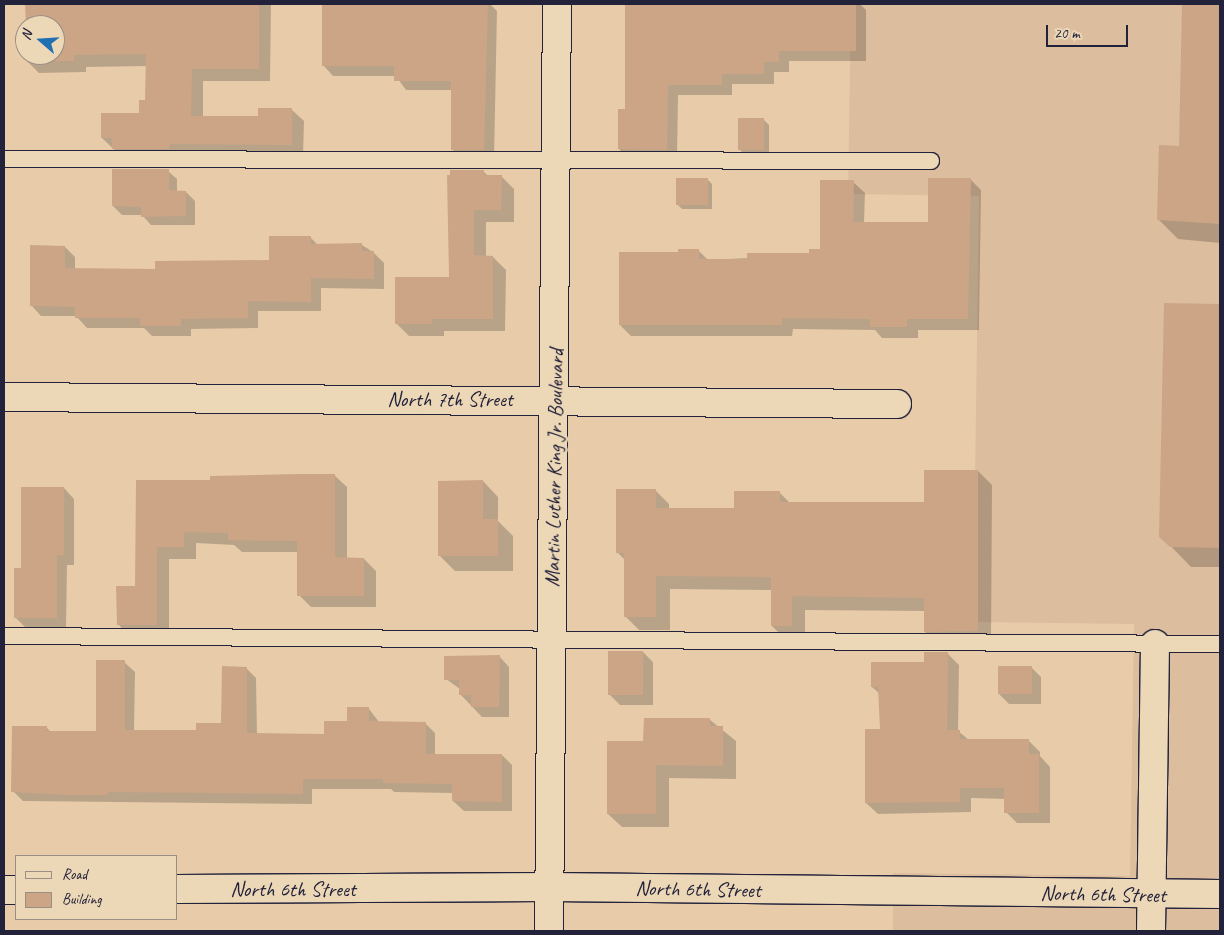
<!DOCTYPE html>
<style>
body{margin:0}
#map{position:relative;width:1224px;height:935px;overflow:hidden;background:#e8ccaa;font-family:Caveat,sans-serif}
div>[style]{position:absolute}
.built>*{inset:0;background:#dcbd9e}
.shadow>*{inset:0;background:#0003}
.building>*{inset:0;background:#cca587;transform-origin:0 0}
.roads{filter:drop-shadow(1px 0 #22223b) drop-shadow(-1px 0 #22223b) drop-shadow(0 1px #22223b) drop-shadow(0 -1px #22223b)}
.service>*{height:16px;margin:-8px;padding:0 8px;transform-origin:8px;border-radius:8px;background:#ecd7b6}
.minor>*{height:28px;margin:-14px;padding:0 14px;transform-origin:14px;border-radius:14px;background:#ecd7b6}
.secondary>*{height:28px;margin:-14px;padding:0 14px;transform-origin:14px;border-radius:14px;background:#ecd7b6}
span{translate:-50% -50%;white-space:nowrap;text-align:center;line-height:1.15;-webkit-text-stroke:5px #ecd7b6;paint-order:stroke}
.street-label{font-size:21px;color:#22223b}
.frame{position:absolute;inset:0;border:5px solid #22223b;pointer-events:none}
.legend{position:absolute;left:15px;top:855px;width:162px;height:65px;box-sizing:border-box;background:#ecd7b6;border:1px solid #9b8f85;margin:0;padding:6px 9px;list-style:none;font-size:15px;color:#22223b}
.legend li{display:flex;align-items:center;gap:10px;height:25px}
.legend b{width:25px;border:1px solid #9b8f85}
.north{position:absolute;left:15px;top:15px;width:50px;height:50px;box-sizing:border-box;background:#ecd7b6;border:1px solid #9b8f85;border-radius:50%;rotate:289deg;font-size:14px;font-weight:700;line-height:20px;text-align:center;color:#22223b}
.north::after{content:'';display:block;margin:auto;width:18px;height:22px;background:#1f6fb2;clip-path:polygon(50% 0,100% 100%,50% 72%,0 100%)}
.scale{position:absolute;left:1046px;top:25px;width:82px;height:22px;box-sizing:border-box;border:2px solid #22223b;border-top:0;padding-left:6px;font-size:15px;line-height:18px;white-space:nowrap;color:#22223b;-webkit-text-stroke:4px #ecd7b6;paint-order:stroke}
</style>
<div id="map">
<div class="built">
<div style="clip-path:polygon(851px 4px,1220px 4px,1220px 931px,893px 931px,893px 873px,1130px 876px,1134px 624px,973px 622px,979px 196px,848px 194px)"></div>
</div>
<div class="shadow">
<div style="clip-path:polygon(27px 4px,271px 4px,270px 81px,203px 81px,203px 117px,260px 117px,291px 109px,304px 121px,303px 157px,126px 161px,102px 138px,140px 114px,147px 101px,147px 66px,86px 67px,86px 72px,39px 73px,27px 61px,27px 55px,55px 55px,55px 25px,27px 25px)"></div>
<div style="clip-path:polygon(324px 4px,490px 4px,497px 11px,494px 160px,462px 160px,452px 149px,452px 90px,406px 90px,396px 76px,333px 76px,323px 65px)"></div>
<div style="clip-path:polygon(745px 4px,860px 4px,866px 10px,866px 61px,789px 61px,789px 72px,774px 72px,774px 84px,732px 84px,732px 95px,678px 95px,677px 159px,629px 159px,619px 149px,626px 110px)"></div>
<div style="clip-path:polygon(1183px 4px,1220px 4px,1220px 243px,1178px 239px,1158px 219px,1181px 147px)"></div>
<div style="clip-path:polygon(764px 120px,769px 125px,769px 154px,744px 154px,739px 149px)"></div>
<div style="clip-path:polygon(168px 171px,177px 179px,177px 192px,186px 192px,195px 201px,195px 225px,151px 225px,142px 215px,122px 215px,113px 206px)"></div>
<div style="clip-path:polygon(483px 171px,488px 176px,501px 176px,514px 189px,514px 222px,486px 222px,486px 257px,493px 257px,506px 270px,505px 331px,444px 331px,444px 336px,409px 336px,396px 323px,450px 279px)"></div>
<div style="clip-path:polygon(707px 179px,712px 184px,712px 209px,682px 209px,677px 204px)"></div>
<div style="clip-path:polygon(970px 179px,981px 190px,979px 330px,918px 330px,918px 338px,882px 338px,875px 330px,793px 329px,792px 336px,631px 336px,620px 325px,679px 254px,698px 250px,708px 260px,811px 255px,821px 251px,853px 182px,865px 193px,864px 223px,929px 223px)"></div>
<div style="clip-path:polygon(311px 238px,318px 245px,362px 245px,373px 252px,384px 263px,384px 289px,321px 288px,321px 311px,258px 311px,258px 328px,191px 329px,191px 336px,152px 336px,144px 328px,87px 328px,76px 316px,41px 316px,31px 305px,65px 247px,75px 257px,75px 269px,156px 270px,270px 261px)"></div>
<div style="clip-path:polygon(1165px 305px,1220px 305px,1220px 567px,1191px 567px,1161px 536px)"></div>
<div style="clip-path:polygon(978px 471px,992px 485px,991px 645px,939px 645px,925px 632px,925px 611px,805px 610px,805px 639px,786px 640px,772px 626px,772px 590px,670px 589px,670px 630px,639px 630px,625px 616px,625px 560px,617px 552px,655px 490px,669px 504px,669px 509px,735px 509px,779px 492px,790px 503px,925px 503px)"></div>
<div style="clip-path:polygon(334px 475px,347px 487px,347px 559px,364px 559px,376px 571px,376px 607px,311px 607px,299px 595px,299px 552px,242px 552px,234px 545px,196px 543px,196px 559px,169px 559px,169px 637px,130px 637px,118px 624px,137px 587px,137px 481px,211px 482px)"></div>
<div style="clip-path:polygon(483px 481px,498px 497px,498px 521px,513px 536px,513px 571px,455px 571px,440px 556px)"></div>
<div style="clip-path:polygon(64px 488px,74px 499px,74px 565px,67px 565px,66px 628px,26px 628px,15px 617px,22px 570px)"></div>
<div style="clip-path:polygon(643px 652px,653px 662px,653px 705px,620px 705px,610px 695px)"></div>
<div style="clip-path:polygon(947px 653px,959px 665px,958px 731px,969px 740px,1029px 741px,1040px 752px,1040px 756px,1050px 767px,1050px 823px,1017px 823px,1006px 812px,1006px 799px,971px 798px,971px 812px,878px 814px,866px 803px,881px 731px,880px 694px,872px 687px)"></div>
<div style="clip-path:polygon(499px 656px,509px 667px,509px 717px,482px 717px,460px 694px,460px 689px,446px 679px)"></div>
<div style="clip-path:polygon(124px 662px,135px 672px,134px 731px,197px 731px,223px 724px,246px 668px,256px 678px,257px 735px,326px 735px,369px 709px,379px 722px,425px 723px,435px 733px,435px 755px,502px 755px,512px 765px,512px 811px,464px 811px,453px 801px,453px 793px,394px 792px,391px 789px,312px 789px,312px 804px,23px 801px,13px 791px,47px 728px,52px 733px,97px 733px)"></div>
<div style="clip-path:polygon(1031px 667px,1041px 677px,1041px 704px,1009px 704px,999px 694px)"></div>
<div style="clip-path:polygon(709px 719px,736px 741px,736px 779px,669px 778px,669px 827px,622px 827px,608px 814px,644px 742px)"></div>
</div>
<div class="building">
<div style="clip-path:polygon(25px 4px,259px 4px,259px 69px,192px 69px,191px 116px,258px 116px,258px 108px,292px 108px,292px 145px,170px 144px,169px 149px,112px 149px,112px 138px,101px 138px,101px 113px,139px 113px,139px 100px,145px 100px,146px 54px,74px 55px,74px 61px,26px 61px,26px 55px,55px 55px,55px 25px,26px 25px)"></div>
<div style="clip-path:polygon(322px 4px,488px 4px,484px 150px,451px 150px,451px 81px,394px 81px,394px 66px,322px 66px)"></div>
<div style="clip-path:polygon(744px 4px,856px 4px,856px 51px,779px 51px,779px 62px,764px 62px,764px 74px,722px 74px,722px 85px,668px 85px,667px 150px,618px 149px,618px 109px,625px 109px,625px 5px)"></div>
<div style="clip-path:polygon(1182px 4px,1220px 4px,1220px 224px,1157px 220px,1159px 145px,1179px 146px)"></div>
<div style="left:738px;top:118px;width:26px;height:32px"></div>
<div style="clip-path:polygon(112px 169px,169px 169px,169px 190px,186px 191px,186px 216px,141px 217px,141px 207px,112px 206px)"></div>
<div style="clip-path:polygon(450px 170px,484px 170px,484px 175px,502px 175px,501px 210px,474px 210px,474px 255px,493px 256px,493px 319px,432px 319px,432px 324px,395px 324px,395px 277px,449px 277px,447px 175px,450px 175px)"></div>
<div style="left:676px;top:178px;width:32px;height:27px"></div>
<div style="clip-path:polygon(928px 178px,971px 178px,968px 319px,907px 319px,907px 327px,870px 327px,870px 319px,782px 318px,782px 325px,619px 325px,619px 252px,678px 252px,678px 249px,699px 249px,699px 259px,747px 259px,747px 253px,809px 253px,809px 249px,820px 249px,820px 180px,854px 180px,853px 222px,928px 222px)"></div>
<div style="clip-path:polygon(269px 236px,311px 236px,311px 244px,362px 243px,362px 251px,374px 251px,374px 279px,311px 278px,311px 302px,248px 301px,248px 318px,181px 319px,181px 326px,140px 326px,140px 318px,75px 318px,75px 307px,30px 306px,30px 245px,65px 246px,65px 268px,155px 269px,155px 261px,269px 260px)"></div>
<div style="clip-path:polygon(1164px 303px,1220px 304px,1220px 548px,1170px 547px,1159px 537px)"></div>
<div style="clip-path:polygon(924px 470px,978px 470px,978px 631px,924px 632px,924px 598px,792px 596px,792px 626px,771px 626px,771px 577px,656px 576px,656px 617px,624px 617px,624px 553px,616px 553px,616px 489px,656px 489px,656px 508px,734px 508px,734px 491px,780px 491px,780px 502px,924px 502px)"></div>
<div style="clip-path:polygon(298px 474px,335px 474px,335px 557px,364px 558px,364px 596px,297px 596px,297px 541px,228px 540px,228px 533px,184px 532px,184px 547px,157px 547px,157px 625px,117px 625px,116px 586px,135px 586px,136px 480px,210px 480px,210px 476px)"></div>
<div style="clip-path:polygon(483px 480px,483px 519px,498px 519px,498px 556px,438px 556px,438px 481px)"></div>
<div style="clip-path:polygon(21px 487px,64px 487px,64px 555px,57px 555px,57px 618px,14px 618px,14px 568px,21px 568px)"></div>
<div style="left:608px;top:651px;width:35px;height:44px"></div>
<div style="clip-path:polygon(924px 652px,948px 652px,947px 730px,960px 730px,960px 739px,1029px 739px,1029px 754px,1039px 754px,1039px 813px,1004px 813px,1004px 788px,960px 788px,960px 802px,865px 803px,865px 729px,880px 729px,878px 687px,871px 687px,871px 662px,924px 662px)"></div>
<div style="clip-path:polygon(500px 655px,499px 707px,471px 707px,471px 695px,459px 695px,459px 680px,444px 680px,444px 656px)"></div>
<div style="clip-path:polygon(96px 660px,125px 660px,125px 730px,196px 730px,196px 723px,221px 723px,222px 666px,247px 667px,247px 733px,324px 734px,324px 721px,347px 721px,347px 707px,369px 707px,369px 721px,426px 722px,426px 754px,502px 754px,502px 802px,452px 801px,452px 784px,383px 783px,383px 779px,303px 779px,303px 794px,108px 792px,108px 795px,66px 795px,11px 792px,12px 726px,47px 726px,47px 731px,96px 731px)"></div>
<div style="left:998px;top:666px;width:34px;height:28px"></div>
<div style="clip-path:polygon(644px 718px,710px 718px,710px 726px,723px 726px,723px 766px,656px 765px,656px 814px,607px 814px,607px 741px,643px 741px)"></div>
</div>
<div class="roads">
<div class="service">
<div style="left:4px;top:159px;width:927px;rotate:0.12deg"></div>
<div style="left:4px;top:636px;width:1216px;rotate:0.38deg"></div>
</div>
<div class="minor">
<div style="left:4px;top:397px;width:893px;rotate:0.45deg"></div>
<div style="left:176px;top:889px;width:374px;rotate:-0.3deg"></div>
<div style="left:550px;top:887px;width:670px;rotate:0.6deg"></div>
<div style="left:4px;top:890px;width:12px"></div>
<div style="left:1151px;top:931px;width:287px;rotate:-89.2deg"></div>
</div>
<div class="secondary">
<div style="left:549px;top:931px;width:927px;rotate:-89.51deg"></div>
</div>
</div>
<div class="street-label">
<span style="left:450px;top:399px">North 7th Street</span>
<span style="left:554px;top:468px;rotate:-89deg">Martin Luther King Jr. Boulevard</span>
<span style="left:293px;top:889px">North 6th Street</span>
<span style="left:698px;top:889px;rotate:1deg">North 6th Street</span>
<span style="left:1103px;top:894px;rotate:1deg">North 6th Street</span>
</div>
<div class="frame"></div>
<ul class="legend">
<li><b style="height:6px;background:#ecd7b6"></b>Road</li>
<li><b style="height:14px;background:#cca587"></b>Building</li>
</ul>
<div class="north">N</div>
<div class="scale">20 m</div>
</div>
